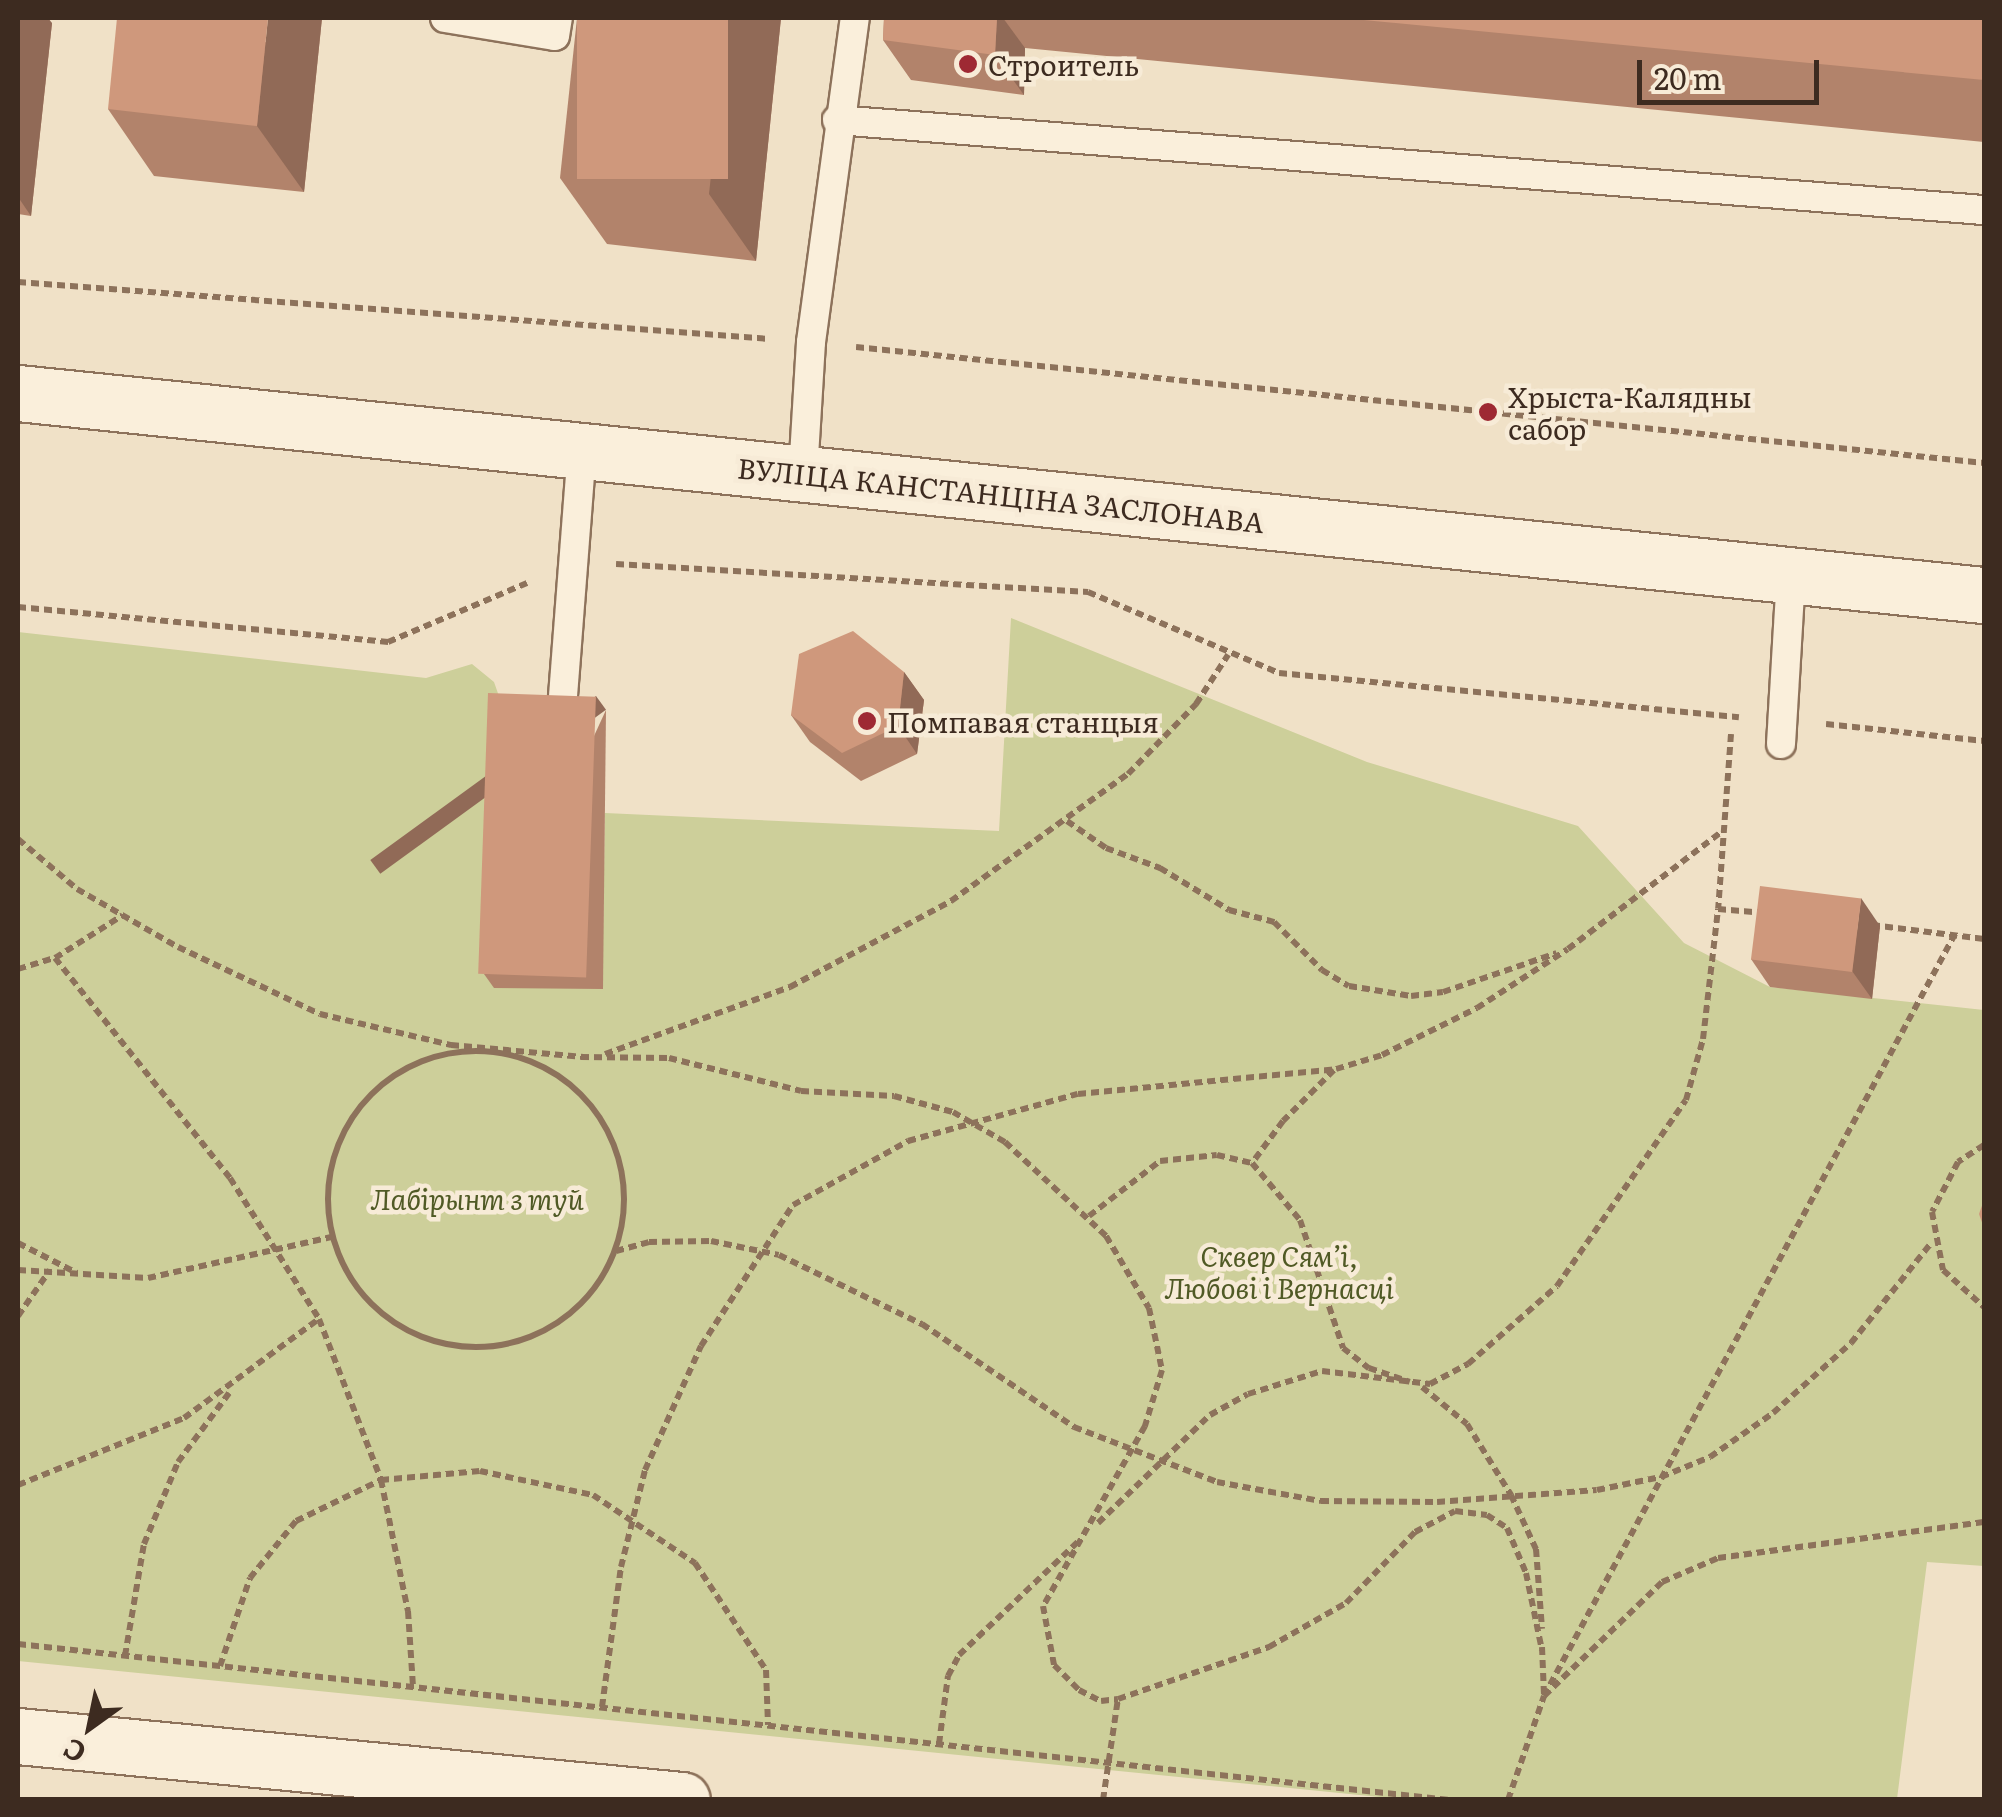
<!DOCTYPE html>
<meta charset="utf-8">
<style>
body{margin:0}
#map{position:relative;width:2002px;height:1817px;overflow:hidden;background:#f0e1c7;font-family:Literata,serif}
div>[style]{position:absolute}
.green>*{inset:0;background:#cdcf9a}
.path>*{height:6px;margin-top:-3px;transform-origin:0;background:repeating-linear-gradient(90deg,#8d725b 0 8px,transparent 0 13px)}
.path>.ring{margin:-3px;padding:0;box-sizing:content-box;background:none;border:6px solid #8d725b;border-radius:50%}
.roads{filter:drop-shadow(2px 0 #8d725b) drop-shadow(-2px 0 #8d725b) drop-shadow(0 2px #8d725b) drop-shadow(0 -2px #8d725b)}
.service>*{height:28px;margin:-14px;padding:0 14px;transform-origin:14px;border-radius:14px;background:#faefdb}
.secondary>*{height:55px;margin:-27.5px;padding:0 27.5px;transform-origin:27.5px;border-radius:27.5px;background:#faefdb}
.wall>*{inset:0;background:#b2836b}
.shaded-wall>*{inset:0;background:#916a57;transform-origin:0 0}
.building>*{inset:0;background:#cf987c;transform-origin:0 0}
.dots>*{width:28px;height:28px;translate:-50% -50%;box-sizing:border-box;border:5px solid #f7ebd7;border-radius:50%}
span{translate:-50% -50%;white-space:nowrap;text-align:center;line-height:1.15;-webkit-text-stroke:9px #f7ebd7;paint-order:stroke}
.poi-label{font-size:28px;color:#3d2b20}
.left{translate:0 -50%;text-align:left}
.street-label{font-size:28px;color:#3d2b20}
.park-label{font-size:28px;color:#505a25;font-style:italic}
.frame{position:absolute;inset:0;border:20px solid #3d2b20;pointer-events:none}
.north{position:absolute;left:40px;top:1677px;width:100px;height:100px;-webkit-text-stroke:8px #f7ebd7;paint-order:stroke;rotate:213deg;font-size:28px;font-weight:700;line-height:40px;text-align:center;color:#3d2b20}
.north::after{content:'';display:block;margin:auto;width:35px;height:45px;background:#3d2b20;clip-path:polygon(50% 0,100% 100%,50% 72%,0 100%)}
.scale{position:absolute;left:1637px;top:60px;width:182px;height:45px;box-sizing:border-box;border:5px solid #3d2b20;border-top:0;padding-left:12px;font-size:30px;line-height:35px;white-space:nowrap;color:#3d2b20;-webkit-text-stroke:8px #f7ebd7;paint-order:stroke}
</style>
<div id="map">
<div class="green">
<div style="clip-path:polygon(1011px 618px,1367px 762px,1578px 826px,1684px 943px,1770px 987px,1984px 1010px,1984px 1566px,1927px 1562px,1897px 1799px,1399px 1799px,18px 1661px,18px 632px,426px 678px,472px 664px,494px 682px,602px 989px,605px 813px,999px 831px)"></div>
</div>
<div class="path">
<div style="left:18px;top:282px;width:753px;rotate:4.34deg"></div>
<div style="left:856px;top:347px;width:1134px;rotate:5.87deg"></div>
<div style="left:616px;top:564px;width:473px;rotate:3.4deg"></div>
<div style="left:1088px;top:592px;width:207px;rotate:23deg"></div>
<div style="left:1279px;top:673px;width:462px;rotate:5.5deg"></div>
<div style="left:18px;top:607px;width:372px;rotate:5.4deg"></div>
<div style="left:388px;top:642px;width:151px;rotate:-23deg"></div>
<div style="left:1826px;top:724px;width:159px;rotate:6.1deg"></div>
<div style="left:1731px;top:734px;width:175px;rotate:94.2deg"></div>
<div style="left:1718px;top:909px;width:47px;rotate:4.9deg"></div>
<div style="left:1067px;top:821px;width:47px;rotate:34.7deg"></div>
<div style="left:1106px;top:848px;width:58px;rotate:20.3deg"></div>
<div style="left:1160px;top:868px;width:81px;rotate:31.3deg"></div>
<div style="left:1229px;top:910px;width:47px;rotate:14.9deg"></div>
<div style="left:1274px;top:922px;width:68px;rotate:45deg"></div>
<div style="left:1322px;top:970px;width:31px;rotate:31deg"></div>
<div style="left:1349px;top:986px;width:63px;rotate:9.2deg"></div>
<div style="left:1411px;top:996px;width:32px;rotate:-7deg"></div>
<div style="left:1443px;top:992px;width:120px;rotate:-18.9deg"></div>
<div style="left:18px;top:839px;width:77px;rotate:40.3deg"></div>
<div style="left:77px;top:889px;width:116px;rotate:29.9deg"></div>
<div style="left:178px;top:947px;width:157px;rotate:25.3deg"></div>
<div style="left:320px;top:1014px;width:135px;rotate:13.3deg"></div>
<div style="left:451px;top:1045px;width:133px;rotate:5.2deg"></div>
<div style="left:1872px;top:925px;width:113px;rotate:7.1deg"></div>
<div style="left:55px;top:958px;width:281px;rotate:51.5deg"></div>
<div style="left:230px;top:1178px;width:167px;rotate:57.7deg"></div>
<div style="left:319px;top:1319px;width:173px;rotate:68.9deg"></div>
<div style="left:381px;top:1480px;width:134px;rotate:78.4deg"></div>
<div style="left:408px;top:1611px;width:76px;rotate:86.2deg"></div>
<div style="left:18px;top:969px;width:39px;rotate:-17deg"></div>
<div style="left:55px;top:958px;width:80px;rotate:-32.3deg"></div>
<div class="ring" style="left:328px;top:1051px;width:290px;height:290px"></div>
<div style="left:605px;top:1054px;width:197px;rotate:-19.9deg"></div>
<div style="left:790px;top:987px;width:183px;rotate:-28.1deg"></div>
<div style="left:951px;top:901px;width:218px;rotate:-35.7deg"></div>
<div style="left:1128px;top:774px;width:98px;rotate:-45.8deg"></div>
<div style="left:1196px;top:704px;width:59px;rotate:-56.9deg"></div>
<div style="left:581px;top:1057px;width:88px;rotate:0.7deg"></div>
<div style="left:669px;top:1058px;width:136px;rotate:14deg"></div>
<div style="left:801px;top:1091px;width:93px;rotate:3.1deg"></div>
<div style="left:894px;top:1096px;width:61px;rotate:15.2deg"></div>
<div style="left:953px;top:1112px;width:60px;rotate:30deg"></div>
<div style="left:1005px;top:1142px;width:138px;rotate:42.9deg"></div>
<div style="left:1106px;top:1236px;width:84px;rotate:59.2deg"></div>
<div style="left:1149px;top:1308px;width:63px;rotate:78.2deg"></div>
<div style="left:1162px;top:1370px;width:59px;rotate:106.9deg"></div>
<div style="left:1145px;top:1426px;width:207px;rotate:119.5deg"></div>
<div style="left:1043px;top:1606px;width:60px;rotate:79.4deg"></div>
<div style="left:1054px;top:1665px;width:35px;rotate:45deg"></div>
<div style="left:1079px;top:1690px;width:25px;rotate:27deg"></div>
<div style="left:1101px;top:1701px;width:17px;rotate:-7deg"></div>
<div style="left:1118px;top:1699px;width:160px;rotate:-19deg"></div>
<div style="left:1269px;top:1647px;width:89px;rotate:-29.7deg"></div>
<div style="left:1346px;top:1603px;width:99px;rotate:-45.8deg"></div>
<div style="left:1415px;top:1532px;width:45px;rotate:-27.7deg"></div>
<div style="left:1455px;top:1511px;width:32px;rotate:7deg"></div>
<div style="left:1487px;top:1515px;width:24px;rotate:33deg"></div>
<div style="left:1507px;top:1528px;width:49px;rotate:67.1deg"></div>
<div style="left:1526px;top:1573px;width:79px;rotate:78.3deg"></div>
<div style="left:1334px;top:1070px;width:72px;rotate:135deg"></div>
<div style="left:1283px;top:1121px;width:52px;rotate:126.4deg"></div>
<div style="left:1252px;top:1163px;width:75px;rotate:49.9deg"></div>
<div style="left:1300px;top:1220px;width:135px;rotate:71.4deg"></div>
<div style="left:1343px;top:1348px;width:33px;rotate:38deg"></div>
<div style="left:1369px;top:1368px;width:43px;rotate:18.9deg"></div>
<div style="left:1984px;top:1145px;width:31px;rotate:147deg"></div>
<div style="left:1958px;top:1162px;width:56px;rotate:117.5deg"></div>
<div style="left:1932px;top:1212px;width:59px;rotate:79.3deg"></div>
<div style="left:1943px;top:1270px;width:55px;rotate:42.1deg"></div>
<div style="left:1089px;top:1216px;width:90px;rotate:-37.8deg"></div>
<div style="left:1160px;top:1161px;width:57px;rotate:-6deg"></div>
<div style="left:1217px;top:1155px;width:36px;rotate:13deg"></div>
<div style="left:18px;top:1243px;width:66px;rotate:27deg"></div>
<div style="left:616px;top:1251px;width:34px;rotate:-15deg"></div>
<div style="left:649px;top:1242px;width:62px;rotate:-0.9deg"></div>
<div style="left:711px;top:1241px;width:69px;rotate:11.6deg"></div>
<div style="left:779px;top:1255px;width:159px;rotate:25.8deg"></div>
<div style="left:922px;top:1324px;width:184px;rotate:34.1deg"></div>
<div style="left:1074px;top:1427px;width:153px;rotate:21deg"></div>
<div style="left:1217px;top:1482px;width:106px;rotate:10.4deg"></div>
<div style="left:1321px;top:1501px;width:116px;rotate:0.5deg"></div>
<div style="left:1437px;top:1502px;width:160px;rotate:-4.3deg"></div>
<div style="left:1597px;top:1490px;width:65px;rotate:-11.5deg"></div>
<div style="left:1661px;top:1477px;width:53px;rotate:-22.2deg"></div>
<div style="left:1710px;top:1457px;width:77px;rotate:-34.9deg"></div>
<div style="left:1773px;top:1413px;width:105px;rotate:-41.9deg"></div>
<div style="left:1851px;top:1343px;width:129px;rotate:-51.3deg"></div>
<div style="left:18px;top:1270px;width:130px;rotate:3.5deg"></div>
<div style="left:148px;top:1278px;width:189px;rotate:-12.6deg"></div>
<div style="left:18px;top:1316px;width:56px;rotate:-55.2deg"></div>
<div style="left:1422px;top:1387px;width:58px;rotate:39.4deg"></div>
<div style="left:1467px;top:1424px;width:84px;rotate:58.2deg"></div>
<div style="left:1511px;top:1495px;width:60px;rotate:65.2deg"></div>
<div style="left:1536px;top:1549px;width:80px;rotate:85.7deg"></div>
<div style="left:18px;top:1485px;width:179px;rotate:-22deg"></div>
<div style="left:184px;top:1418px;width:167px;rotate:-36.3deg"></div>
<div style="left:1098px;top:1523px;width:156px;rotate:-44deg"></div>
<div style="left:1210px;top:1415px;width:43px;rotate:-28.9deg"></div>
<div style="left:1248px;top:1394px;width:77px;rotate:-17.3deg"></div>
<div style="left:1322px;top:1371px;width:109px;rotate:6.9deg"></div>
<div style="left:1430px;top:1384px;width:43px;rotate:-27.8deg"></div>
<div style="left:1468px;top:1364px;width:118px;rotate:-41.2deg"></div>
<div style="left:1557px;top:1286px;width:226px;rotate:-55.3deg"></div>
<div style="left:1686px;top:1100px;width:63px;rotate:-74.4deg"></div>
<div style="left:1703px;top:1039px;width:131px;rotate:-83.4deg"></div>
<div style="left:18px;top:1644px;width:1440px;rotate:6.22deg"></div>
<div style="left:1542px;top:1647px;width:47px;rotate:87.6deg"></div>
<div style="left:125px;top:1656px;width:114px;rotate:-80.4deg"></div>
<div style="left:144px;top:1544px;width:89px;rotate:-67.5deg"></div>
<div style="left:178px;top:1462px;width:86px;rotate:-53.5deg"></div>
<div style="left:220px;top:1666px;width:93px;rotate:-71.2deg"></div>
<div style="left:250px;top:1578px;width:73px;rotate:-51.1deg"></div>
<div style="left:296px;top:1521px;width:94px;rotate:-25.8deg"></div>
<div style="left:381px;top:1480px;width:99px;rotate:-5.2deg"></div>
<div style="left:480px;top:1471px;width:116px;rotate:12deg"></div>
<div style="left:593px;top:1495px;width:123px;rotate:33.7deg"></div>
<div style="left:695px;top:1563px;width:128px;rotate:56.4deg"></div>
<div style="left:766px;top:1670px;width:55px;rotate:87.9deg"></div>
<div style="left:1544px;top:1696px;width:866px;rotate:-61.66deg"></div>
<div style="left:602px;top:1707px;width:141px;rotate:-82.3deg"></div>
<div style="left:621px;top:1567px;width:100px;rotate:-76.1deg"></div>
<div style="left:645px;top:1470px;width:136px;rotate:-65.7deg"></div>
<div style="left:701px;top:1346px;width:168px;rotate:-56.9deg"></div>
<div style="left:793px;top:1205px;width:132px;rotate:-29.1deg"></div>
<div style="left:908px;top:1141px;width:176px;rotate:-15.5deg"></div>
<div style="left:1078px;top:1094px;width:259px;rotate:-5.5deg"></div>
<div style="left:1336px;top:1069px;width:48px;rotate:-16.9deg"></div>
<div style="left:1382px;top:1055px;width:106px;rotate:-26.3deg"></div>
<div style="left:1477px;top:1008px;width:108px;rotate:-33deg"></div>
<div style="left:1568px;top:949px;width:193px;rotate:-37.4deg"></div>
<div style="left:939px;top:1744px;width:69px;rotate:-82.5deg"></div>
<div style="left:948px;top:1676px;width:24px;rotate:-62deg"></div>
<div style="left:959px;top:1655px;width:168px;rotate:-43.6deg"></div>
<div style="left:1103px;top:1800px;width:102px;rotate:-81.6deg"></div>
<div style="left:1508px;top:1800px;width:110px;rotate:-70.9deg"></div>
<div style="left:1544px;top:1696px;width:164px;rotate:-44deg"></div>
<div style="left:1662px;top:1582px;width:61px;rotate:-23.2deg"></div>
<div style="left:1718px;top:1558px;width:268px;rotate:-7.7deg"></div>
</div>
<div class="roads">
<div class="service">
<div style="left:445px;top:18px;width:111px;rotate:9.3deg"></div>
<div style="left:555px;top:36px;width:18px;rotate:-81deg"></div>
<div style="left:837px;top:120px;width:1151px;rotate:4.49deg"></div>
<div style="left:803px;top:473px;width:131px;rotate:-86.5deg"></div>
<div style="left:811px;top:342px;width:327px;rotate:-82.3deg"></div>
<div style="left:562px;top:709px;width:259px;rotate:-85.6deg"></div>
<div style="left:1781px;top:744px;width:169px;rotate:-86.6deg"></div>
</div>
<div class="secondary">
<div style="left:18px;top:393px;width:1976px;rotate:5.87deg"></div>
<div style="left:18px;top:1736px;width:667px;rotate:5.51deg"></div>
</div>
</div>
<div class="wall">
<div style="clip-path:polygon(18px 18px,52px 23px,31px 216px,18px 214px)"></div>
<div style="clip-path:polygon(322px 18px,304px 192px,154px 176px,108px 109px)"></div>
<div style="clip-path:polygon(577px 18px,781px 18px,756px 261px,607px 244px,560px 178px)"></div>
<div style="clip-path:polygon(884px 18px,1984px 18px,1984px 142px,1025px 48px,1024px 95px,911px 80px,883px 40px)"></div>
<div style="clip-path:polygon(904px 672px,924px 700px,917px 754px,861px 781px,810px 742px,791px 715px)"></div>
<div style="clip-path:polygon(606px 710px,603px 989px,494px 988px,484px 974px)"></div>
<div style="clip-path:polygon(1880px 926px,1872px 999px,1770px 987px,1751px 959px)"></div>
</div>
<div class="shaded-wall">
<div style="clip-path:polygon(20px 18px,48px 18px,52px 23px,31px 216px,18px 197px,18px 44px)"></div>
<div style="clip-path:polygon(268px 18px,322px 18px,304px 192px,257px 126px)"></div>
<div style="clip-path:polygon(728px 18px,781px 18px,756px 261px,709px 194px)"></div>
<div style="clip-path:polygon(997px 18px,1003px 18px,1025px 48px,1024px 95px,995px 55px)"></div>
<div style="clip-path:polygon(904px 672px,924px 700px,917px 754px,898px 726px)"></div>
<div style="left:596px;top:696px;width:17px;height:279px;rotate:54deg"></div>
<div style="clip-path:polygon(1861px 898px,1880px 926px,1872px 999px,1852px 971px)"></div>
</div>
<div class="building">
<div style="clip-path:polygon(18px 18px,20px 18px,18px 44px)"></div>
<div style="clip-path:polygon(117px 18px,268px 18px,257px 126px,108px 109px)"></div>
<div style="left:577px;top:18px;width:151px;height:161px"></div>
<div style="clip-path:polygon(884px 18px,997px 18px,995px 55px,883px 40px)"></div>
<div style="clip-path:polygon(1343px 18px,1984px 18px,1984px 80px)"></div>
<div style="clip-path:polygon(853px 631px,904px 672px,898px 726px,842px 753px,791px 715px,799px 654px)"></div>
<div style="left:488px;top:693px;width:108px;height:281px;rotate:2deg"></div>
<div style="left:1760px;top:886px;width:102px;height:74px;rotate:7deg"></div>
<div style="clip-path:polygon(1984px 1200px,1984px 1228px,1979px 1214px)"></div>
</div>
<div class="dots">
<div style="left:968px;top:64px;background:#9e2933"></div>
<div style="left:1488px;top:412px;background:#9e2933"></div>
<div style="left:867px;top:721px;background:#9e2933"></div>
</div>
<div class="poi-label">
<span class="left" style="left:988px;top:64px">Строитель</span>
<span class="left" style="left:1508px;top:412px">Хрыста-Калядны<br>сабор</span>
<span class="left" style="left:887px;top:721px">Помпавая станцыя</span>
</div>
<div class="street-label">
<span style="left:1001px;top:494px;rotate:6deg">ВУЛІЦА КАНСТАНЦІНА ЗАСЛОНАВА</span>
</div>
<div class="park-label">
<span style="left:477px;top:1198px">Лабірынт з туй</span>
<span style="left:1279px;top:1271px">Сквер Сямʼі,<br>Любові і Вернасці</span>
</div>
<div class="frame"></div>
<div class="north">С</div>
<div class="scale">20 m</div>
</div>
